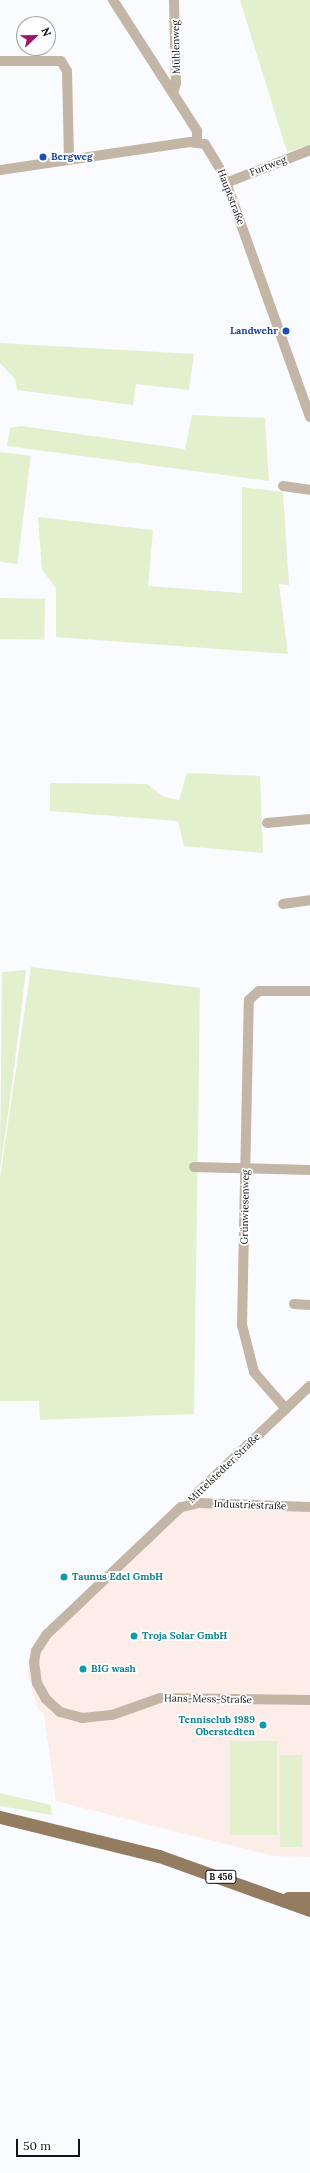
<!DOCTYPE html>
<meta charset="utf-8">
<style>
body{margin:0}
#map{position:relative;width:310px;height:2173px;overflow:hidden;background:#f9fbfe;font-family:Lora,serif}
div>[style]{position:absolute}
.industrial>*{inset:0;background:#fcede8}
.green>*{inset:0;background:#e3f0ce;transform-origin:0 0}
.minor>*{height:10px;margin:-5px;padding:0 5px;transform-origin:5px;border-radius:5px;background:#c3b6a6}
.major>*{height:13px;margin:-6.5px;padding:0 6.5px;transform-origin:6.5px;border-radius:6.5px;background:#947c60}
.dots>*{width:11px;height:11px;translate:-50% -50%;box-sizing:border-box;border:2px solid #fff;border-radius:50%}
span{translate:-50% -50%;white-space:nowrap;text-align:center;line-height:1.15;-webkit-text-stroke:3.5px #fff;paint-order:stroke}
.shield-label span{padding:1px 3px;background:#fff;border:1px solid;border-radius:3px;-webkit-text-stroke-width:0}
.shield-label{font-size:9px;color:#121315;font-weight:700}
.street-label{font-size:10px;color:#121315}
.transit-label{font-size:10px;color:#164399;font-weight:700}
.left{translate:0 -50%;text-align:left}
.right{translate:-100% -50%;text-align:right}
.culture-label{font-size:10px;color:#0d838f;font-weight:700}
.north{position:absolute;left:16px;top:16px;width:40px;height:40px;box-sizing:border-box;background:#fff;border:1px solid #a0a1a1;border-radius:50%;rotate:68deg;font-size:11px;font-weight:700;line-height:16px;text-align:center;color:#121315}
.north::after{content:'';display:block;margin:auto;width:14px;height:18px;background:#9a176b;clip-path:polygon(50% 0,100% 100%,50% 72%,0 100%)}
.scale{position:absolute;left:16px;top:2139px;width:64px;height:18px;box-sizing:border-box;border:2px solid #121315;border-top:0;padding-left:5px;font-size:12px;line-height:14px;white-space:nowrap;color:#121315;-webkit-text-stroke:3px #fff;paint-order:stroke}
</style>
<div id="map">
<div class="industrial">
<div style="clip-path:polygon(181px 1507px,310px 1507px,310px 1857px,274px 1856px,56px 1801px,44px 1714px,38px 1709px,27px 1672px,36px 1651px)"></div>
</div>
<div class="green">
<div style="clip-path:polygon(240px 0,310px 0,310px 145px,287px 152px)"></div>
<div style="clip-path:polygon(0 343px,194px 354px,189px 390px,136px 384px,133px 405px,17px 390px,15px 379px,0 363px)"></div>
<div style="clip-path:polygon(192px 415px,265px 418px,269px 481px,7px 446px,10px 428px,21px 426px,185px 449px)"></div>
<div style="left:0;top:452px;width:31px;height:109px;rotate:7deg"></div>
<div style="clip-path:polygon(242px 487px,283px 492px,289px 585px,279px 584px,288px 654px,56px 637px,56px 588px,42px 570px,38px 517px,153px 530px,148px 586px,242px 593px)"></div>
<div style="left:0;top:598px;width:45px;height:41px;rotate:1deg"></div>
<div style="clip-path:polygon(187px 773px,260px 776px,263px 853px,184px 846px,178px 821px,50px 811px,50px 783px,147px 784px,164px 797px,179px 800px)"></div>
<div style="clip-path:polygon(31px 967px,200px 988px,194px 1414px,40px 1420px,39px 1401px,0 1401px,0 1178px)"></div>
<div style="clip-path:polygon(26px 970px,12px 1085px,0 1170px,2px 972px)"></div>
<div style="left:230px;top:1741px;width:47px;height:94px"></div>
<div style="left:280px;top:1755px;width:22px;height:92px"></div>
<div style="clip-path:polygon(0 1793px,51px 1805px,52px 1815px,0 1806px)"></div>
</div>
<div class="minor">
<div style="left:113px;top:0;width:156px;rotate:57.3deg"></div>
<div style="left:197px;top:131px;width:10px;rotate:90deg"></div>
<div style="left:0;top:61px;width:61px"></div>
<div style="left:61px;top:61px;width:12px;rotate:59deg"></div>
<div style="left:67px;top:71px;width:89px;rotate:88.7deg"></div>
<div style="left:173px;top:93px;width:10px;rotate:-73deg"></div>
<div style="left:176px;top:83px;width:83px;rotate:-91.4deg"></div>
<div style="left:0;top:170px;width:192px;rotate:-8.4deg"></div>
<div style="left:190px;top:142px;width:15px;rotate:8deg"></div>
<div style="left:205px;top:144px;width:35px;rotate:59deg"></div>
<div style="left:223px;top:174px;width:258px;rotate:70.3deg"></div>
<div style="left:226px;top:183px;width:90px;rotate:-21.4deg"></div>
<div style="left:283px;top:486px;width:27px;rotate:8deg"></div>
<div style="left:267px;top:823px;width:43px;rotate:-5.3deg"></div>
<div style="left:283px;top:904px;width:27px;rotate:-8deg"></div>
<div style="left:194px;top:1167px;width:116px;rotate:1.5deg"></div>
<div style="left:294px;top:1304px;width:16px;rotate:4deg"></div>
<div style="left:286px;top:1409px;width:49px;rotate:-130.9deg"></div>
<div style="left:254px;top:1372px;width:49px;rotate:-104.3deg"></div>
<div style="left:242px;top:1325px;width:325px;rotate:-88.8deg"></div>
<div style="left:249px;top:1000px;width:13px;rotate:-42deg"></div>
<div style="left:259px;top:991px;width:51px"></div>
<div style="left:191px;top:1503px;width:10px;rotate:-61deg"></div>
<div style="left:196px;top:1494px;width:157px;rotate:-43.5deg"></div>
<div style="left:310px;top:1507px;width:111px;rotate:-177.9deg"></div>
<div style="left:199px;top:1503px;width:18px;rotate:167deg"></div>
<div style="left:181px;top:1507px;width:185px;rotate:136.5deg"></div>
<div style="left:47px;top:1634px;width:20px;rotate:123deg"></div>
<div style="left:36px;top:1651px;width:11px;rotate:100deg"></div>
<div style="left:34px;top:1662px;width:21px;rotate:82deg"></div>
<div style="left:37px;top:1683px;width:18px;rotate:61deg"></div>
<div style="left:46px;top:1699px;width:19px;rotate:43deg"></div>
<div style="left:60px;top:1712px;width:23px;rotate:15deg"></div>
<div style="left:82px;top:1718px;width:30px;rotate:-6deg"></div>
<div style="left:112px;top:1715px;width:51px;rotate:-19.5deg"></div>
<div style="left:160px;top:1698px;width:150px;rotate:0.8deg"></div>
</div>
<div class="major">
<div style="left:0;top:1817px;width:164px;rotate:13.8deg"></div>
<div style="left:159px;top:1856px;width:160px;rotate:19.7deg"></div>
<div style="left:288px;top:1898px;width:22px"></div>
</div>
<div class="dots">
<div style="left:43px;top:157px;background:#1a4fb4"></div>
<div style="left:286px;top:331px;background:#1a4fb4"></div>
<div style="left:64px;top:1577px;background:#0f9aa8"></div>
<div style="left:134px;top:1636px;background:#0f9aa8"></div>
<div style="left:83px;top:1669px;background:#0f9aa8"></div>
<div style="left:263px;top:1725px;background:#0f9aa8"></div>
</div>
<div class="shield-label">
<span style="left:221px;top:1877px">B 456</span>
</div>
<div class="street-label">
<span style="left:176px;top:47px;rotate:-91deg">Mühlenweg</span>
<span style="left:268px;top:166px;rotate:-21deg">Furtweg</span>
<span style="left:231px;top:197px;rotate:69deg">Hauptstraße</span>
<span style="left:245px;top:1207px;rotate:-89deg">Grünwiesenweg</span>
<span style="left:224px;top:1468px;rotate:-44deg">Mittelstedter Straße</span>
<span style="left:250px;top:1505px;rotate:2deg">Industriestraße</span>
<span style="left:208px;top:1699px;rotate:1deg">Hans-Mess-Straße</span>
</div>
<div class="transit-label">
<span class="left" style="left:51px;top:157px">Bergweg</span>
<span class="right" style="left:278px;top:331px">Landwehr</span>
</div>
<div class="culture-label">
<span class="left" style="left:72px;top:1577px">Taunus Edel GmbH</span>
<span class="left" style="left:142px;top:1636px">Troja Solar GmbH</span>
<span class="left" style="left:91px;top:1669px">BIG wash</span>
<span class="right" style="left:255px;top:1725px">Tennisclub 1989<br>Oberstedten</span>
</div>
<div class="north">N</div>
<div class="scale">50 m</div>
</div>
